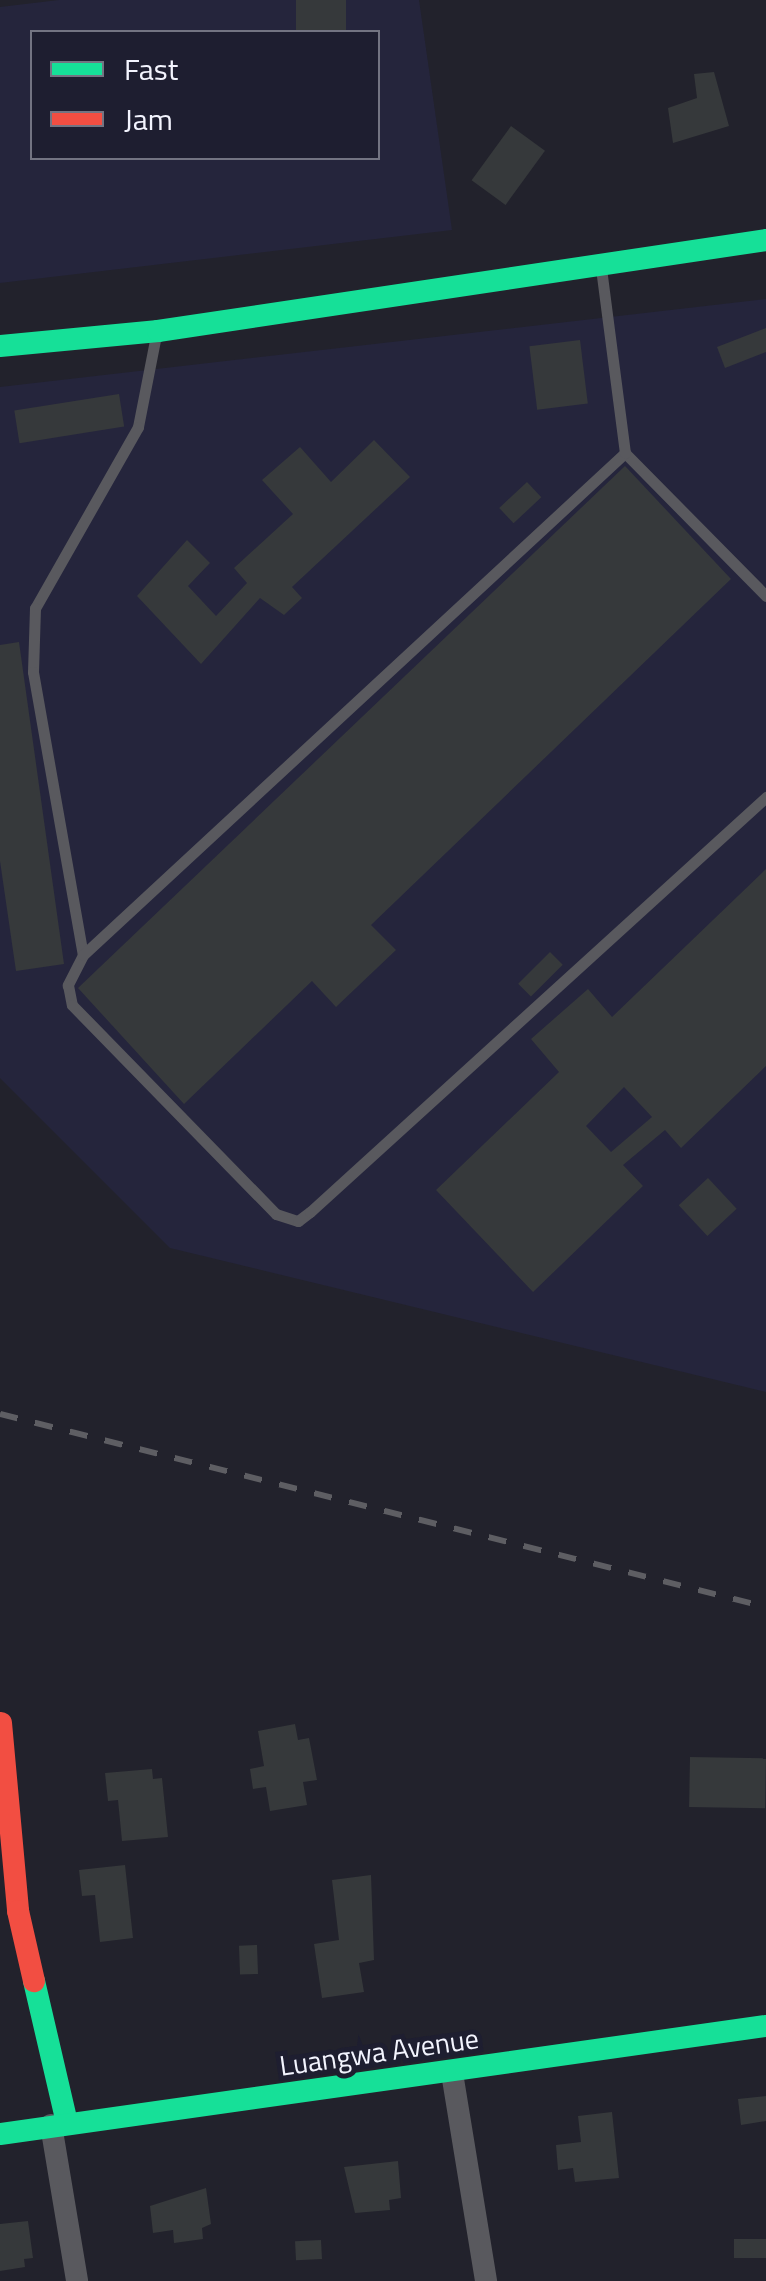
<!DOCTYPE html>
<style>
body{margin:0}
#map{position:relative;width:766px;height:2281px;overflow:hidden;background:#22222c;font-family:"Titillium Web",sans-serif}
div>[style]{position:absolute}
.built>*{inset:0;background:#25253c}
.building>*{inset:0;background:#36393b;transform-origin:0 0}
.lane>*{height:11px;margin:-5.5px;padding:0 5.5px;transform-origin:5.5px;border-radius:5.5px;background:#59595e}
.street>*{height:22px;margin:-11px;padding:0 11px;transform-origin:11px;border-radius:11px;background:#59595e}
.fast>*{height:22px;margin:-11px;padding:0 11px;transform-origin:11px;border-radius:11px;background:#16e098}
.jam>*{height:22px;margin:-11px;padding:0 11px;transform-origin:11px;border-radius:11px;background:#f24e42}
.rail>*{height:6px;margin-top:-3px;transform-origin:0;background:repeating-linear-gradient(90deg,#5e5e63 0 18px,transparent 0 36px)}
span{translate:-50% -50%;white-space:nowrap;text-align:center;line-height:1.15;-webkit-text-stroke:10px #1e1e30;paint-order:stroke}
.street-label{font-size:28px;color:#f3f4fe}
.legend{position:absolute;left:30px;top:30px;width:350px;height:130px;box-sizing:border-box;background:#1e1e30;border:2px solid #737482;margin:0;padding:12px 18px;list-style:none;font-size:30px;color:#f3f4fe}
.legend li{display:flex;align-items:center;gap:20px;height:50px}
.legend b{width:50px;border:2px solid #737482}
</style>
<div id="map">
<div class="built">
<div style="clip-path:polygon(evenodd,59px 0,419px 0,452px 230px,0 283px,0 7px,59px 0,32px 32px,378px 32px,378px 158px,32px 158px,32px 32px)"></div>
<div style="clip-path:polygon(766px 299px,766px 1392px,170px 1248px,0 1078px,0 387px)"></div>
</div>
<div class="building">
<div style="left:296px;top:0;width:50px;height:32px"></div>
<div style="clip-path:polygon(714px 72px,729px 126px,673px 143px,668px 108px,697px 98px,694px 74px)"></div>
<div style="left:511px;top:126px;width:42px;height:67px;rotate:36deg"></div>
<div style="clip-path:polygon(766px 328px,766px 352px,725px 368px,717px 347px)"></div>
<div style="left:580px;top:340px;width:64px;height:51px;rotate:83deg"></div>
<div style="left:119px;top:394px;width:33px;height:106px;rotate:81deg"></div>
<div style="clip-path:polygon(374px 440px,410px 477px,292px 587px,302px 598px,284px 615px,260px 598px,201px 664px,137px 596px,187px 540px,210px 563px,188px 586px,216px 616px,247px 583px,234px 568px,293px 514px,262px 480px,300px 447px,331px 482px)"></div>
<div style="clip-path:polygon(625px 466px,731px 579px,371px 925px,396px 950px,336px 1007px,312px 981px,184px 1104px,78px 988px)"></div>
<div style="left:527px;top:482px;width:21px;height:38px;rotate:47deg"></div>
<div style="clip-path:polygon(19px 642px,64px 964px,16px 971px,0 861px,0 645px)"></div>
<div style="clip-path:polygon(evenodd,766px 869px,766px 1066px,681px 1148px,665px 1130px,623px 1165px,643px 1186px,533px 1292px,436px 1190px,559px 1072px,531px 1039px,588px 989px,612px 1017px,766px 869px,624px 1087px,652px 1117px,611px 1152px,586px 1126px,624px 1087px)"></div>
<div style="left:550px;top:952px;width:18px;height:45px;rotate:45deg"></div>
<div style="left:708px;top:1178px;width:42px;height:40px;rotate:47deg"></div>
<div style="clip-path:polygon(295px 1724px,298px 1740px,309px 1738px,317px 1780px,303px 1782px,307px 1805px,270px 1811px,266px 1787px,253px 1789px,250px 1769px,264px 1766px,258px 1731px)"></div>
<div style="left:690px;top:1757px;width:76px;height:50px;rotate:1deg"></div>
<div style="clip-path:polygon(152px 1769px,153px 1779px,162px 1778px,168px 1837px,122px 1841px,118px 1800px,108px 1801px,105px 1773px)"></div>
<div style="clip-path:polygon(125px 1865px,133px 1938px,100px 1942px,95px 1895px,82px 1896px,79px 1870px)"></div>
<div style="clip-path:polygon(371px 1875px,374px 1960px,359px 1963px,364px 1992px,322px 1998px,314px 1944px,339px 1940px,332px 1880px)"></div>
<div style="left:257px;top:1945px;width:29px;height:18px;rotate:88deg"></div>
<div style="clip-path:polygon(766px 2096px,766px 2121px,741px 2125px,738px 2099px)"></div>
<div style="clip-path:polygon(612px 2112px,619px 2178px,575px 2182px,573px 2168px,558px 2170px,556px 2145px,581px 2142px,578px 2116px)"></div>
<div style="clip-path:polygon(398px 2161px,401px 2198px,389px 2200px,390px 2210px,355px 2213px,344px 2167px)"></div>
<div style="clip-path:polygon(206px 2188px,211px 2224px,202px 2228px,203px 2239px,174px 2243px,173px 2230px,153px 2233px,150px 2206px)"></div>
<div style="clip-path:polygon(28px 2221px,33px 2258px,24px 2259px,25px 2267px,0 2271px,0 2224px)"></div>
<div style="left:766px;top:2239px;width:19px;height:32px;rotate:90deg"></div>
<div style="left:321px;top:2240px;width:19px;height:26px;rotate:87deg"></div>
</div>
<div class="lane">
<div style="left:156px;top:335px;width:94px;rotate:101.1deg"></div>
<div style="left:138px;top:427px;width:208px;rotate:119.6deg"></div>
<div style="left:35px;top:608px;width:64px;rotate:91.8deg"></div>
<div style="left:33px;top:672px;width:287px;rotate:80deg"></div>
<div style="left:83px;top:955px;width:34px;rotate:117deg"></div>
<div style="left:68px;top:985px;width:20px;rotate:79deg"></div>
<div style="left:72px;top:1005px;width:292px;rotate:45.7deg"></div>
<div style="left:276px;top:1214px;width:23px;rotate:18deg"></div>
<div style="left:298px;top:1221px;width:15px;rotate:-37deg"></div>
<div style="left:310px;top:1212px;width:617px;rotate:-42.3deg"></div>
<div style="left:625px;top:453px;width:201px;rotate:45.4deg"></div>
<div style="left:83px;top:955px;width:739px;rotate:-42.81deg"></div>
<div style="left:625px;top:453px;width:188px;rotate:-97.4deg"></div>
</div>
<div class="street">
<div style="left:452px;top:2073px;width:211px;rotate:80.7deg"></div>
<div style="left:51px;top:2125px;width:158px;rotate:80.5deg"></div>
</div>
<div class="fast">
<div style="left:0;top:346px;width:159px;rotate:-5.4deg"></div>
<div style="left:158px;top:331px;width:615px;rotate:-8.51deg"></div>
<div style="left:34px;top:1981px;width:146px;rotate:76.9deg"></div>
<div style="left:0;top:2134px;width:774px;rotate:-8.03deg"></div>
</div>
<div class="jam">
<div style="left:1px;top:1723px;width:189px;rotate:84.8deg"></div>
<div style="left:18px;top:1911px;width:72px;rotate:77.1deg"></div>
</div>
<div class="rail">
<div style="left:0;top:1414px;width:790px;rotate:14.14deg"></div>
</div>
<div class="street-label">
<span style="left:379px;top:2052px;rotate:-8deg">Luangwa Avenue</span>
</div>
<ul class="legend">
<li><b style="height:12px;background:#16e098"></b>Fast</li>
<li><b style="height:12px;background:#f24e42"></b>Jam</li>
</ul>
</div>
